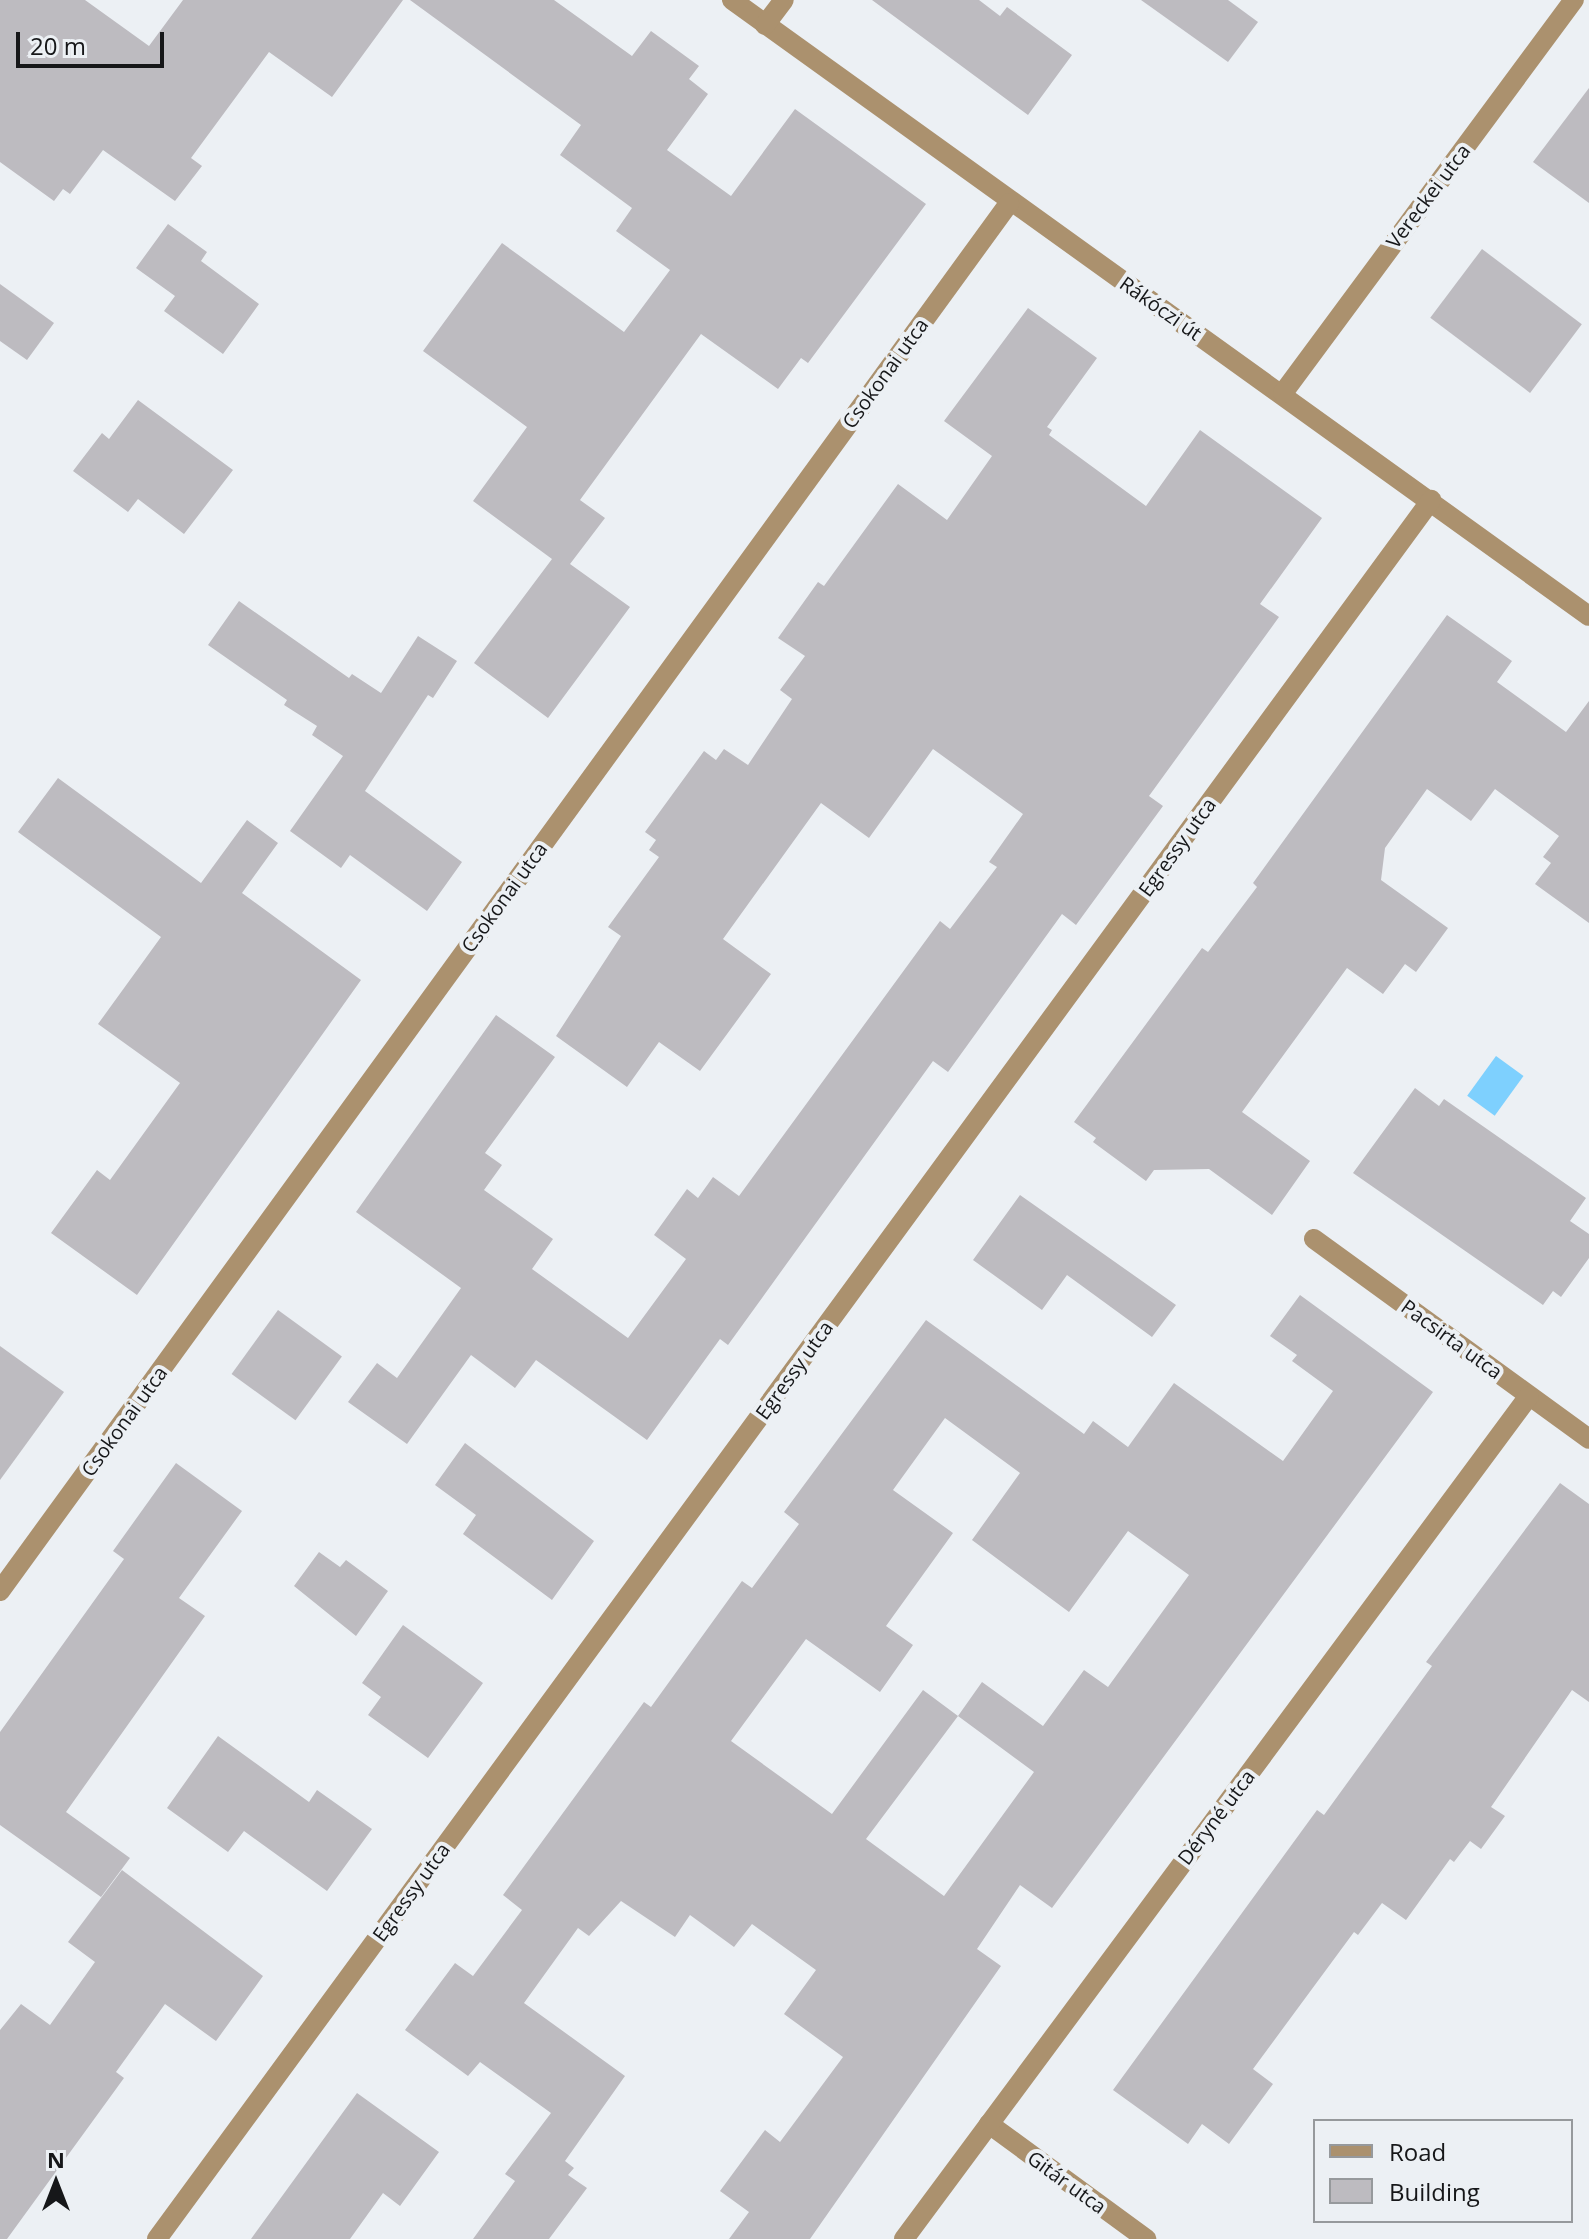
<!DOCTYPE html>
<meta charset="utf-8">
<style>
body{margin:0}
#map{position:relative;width:1589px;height:2239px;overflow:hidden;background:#ecf0f4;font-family:"Open Sans",sans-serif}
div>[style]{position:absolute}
.water>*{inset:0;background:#7ed0fe;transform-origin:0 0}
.building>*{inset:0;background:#bdbbc0;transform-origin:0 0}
.street>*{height:20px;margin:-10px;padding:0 10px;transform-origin:10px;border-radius:10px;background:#ab916e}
span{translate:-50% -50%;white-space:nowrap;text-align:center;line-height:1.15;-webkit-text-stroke:8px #ecf0f4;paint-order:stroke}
.street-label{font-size:20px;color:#161719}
.legend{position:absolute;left:1313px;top:2119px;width:260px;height:104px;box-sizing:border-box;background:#ecf0f4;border:2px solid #96999c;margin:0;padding:10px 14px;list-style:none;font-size:24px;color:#161719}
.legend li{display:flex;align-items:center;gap:16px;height:40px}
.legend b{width:40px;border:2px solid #96999c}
.north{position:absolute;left:16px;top:2143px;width:80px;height:80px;-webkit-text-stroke:6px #ecf0f4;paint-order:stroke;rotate:0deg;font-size:22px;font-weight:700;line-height:32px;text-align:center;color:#161719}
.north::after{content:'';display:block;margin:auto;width:28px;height:36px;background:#161719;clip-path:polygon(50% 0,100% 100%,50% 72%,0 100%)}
.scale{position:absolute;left:16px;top:32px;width:148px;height:36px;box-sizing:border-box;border:4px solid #161719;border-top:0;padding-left:10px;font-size:24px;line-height:28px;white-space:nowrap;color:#161719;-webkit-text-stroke:6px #ecf0f4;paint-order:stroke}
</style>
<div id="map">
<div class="water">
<div style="left:1496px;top:1056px;width:34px;height:49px;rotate:36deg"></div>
</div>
<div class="building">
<div style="clip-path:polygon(0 0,85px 0,149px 46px,183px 0,403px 0,332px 97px,269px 52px,191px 158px,202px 166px,175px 201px,103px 150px,70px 194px,63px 189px,54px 201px,0 162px)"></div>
<div style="clip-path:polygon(410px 0,554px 0,632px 56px,651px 31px,699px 66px,689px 79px,708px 94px,667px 150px,731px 196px,795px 109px,926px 204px,808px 363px,801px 358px,778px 389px,701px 334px,580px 500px,605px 518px,570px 564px,630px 607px,548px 718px,474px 663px,552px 559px,473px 501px,527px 427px,423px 351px,502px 243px,624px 332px,670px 270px,616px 231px,632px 208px,560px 155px,581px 125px)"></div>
<div style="clip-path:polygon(872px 0,979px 0,1000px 16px,1007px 7px,1072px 55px,1028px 115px)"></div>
<div style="clip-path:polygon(1141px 0,1228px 0,1258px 22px,1228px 62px)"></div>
<div style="clip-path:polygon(1589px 88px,1589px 203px,1533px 162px)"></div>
<div style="clip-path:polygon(168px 224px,207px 252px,201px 261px,259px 304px,223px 354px,164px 311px,175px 296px,136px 268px)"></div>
<div style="left:1482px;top:249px;width:125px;height:86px;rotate:37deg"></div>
<div style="clip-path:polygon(0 284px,54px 323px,27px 360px,0 341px)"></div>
<div style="clip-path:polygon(1028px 308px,1097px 358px,1047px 427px,1052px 430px,1049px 435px,1146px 506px,1200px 430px,1322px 518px,1260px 604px,1279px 617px,1149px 796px,1163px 806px,1076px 925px,1062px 914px,948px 1072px,933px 1061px,728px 1345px,720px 1339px,647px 1440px,536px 1360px,515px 1388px,471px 1355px,407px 1444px,348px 1402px,377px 1363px,397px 1378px,461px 1288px,356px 1212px,496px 1015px,555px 1057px,485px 1153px,502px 1165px,484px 1190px,553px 1239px,532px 1269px,628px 1338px,686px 1259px,654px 1235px,687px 1189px,698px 1198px,713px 1177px,739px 1196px,940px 921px,950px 929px,997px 867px,989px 862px,1023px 814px,933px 749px,869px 838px,821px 803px,723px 939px,771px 974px,700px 1071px,659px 1042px,627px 1087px,556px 1036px,621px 936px,608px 927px,659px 857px,649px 850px,656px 840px,645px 832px,704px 751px,716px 760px,724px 749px,748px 765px,792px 699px,780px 690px,805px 656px,778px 638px,818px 582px,824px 586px,898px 484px,947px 520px,992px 456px,944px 421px)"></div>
<div style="clip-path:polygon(138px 400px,233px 470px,184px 534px,138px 499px,128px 512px,73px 471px,102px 433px,109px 439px)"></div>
<div style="clip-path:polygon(239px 601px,349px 678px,352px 674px,381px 693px,418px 636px,457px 661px,433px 698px,428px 695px,365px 791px,462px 862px,427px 911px,350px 855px,341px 868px,290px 831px,343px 756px,312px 735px,317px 726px,284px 705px,287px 700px,208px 645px)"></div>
<div style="clip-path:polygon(1447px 615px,1512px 661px,1497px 682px,1566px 732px,1589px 701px,1589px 923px,1535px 884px,1551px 863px,1543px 857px,1559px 836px,1495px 789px,1471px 821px,1427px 789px,1385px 848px,1381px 880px,1448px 928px,1416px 972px,1405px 964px,1383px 994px,1347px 968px,1242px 1112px,1310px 1161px,1272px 1215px,1209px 1169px,1154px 1170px,1146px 1181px,1093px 1142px,1096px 1138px,1074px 1122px,1202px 948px,1208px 952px,1257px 887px,1253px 883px)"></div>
<div style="clip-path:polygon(58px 778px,201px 883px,247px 820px,278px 843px,242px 893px,361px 980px,137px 1295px,51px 1233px,97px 1170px,110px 1180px,180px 1083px,98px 1024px,161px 937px,18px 832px)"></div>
<div style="clip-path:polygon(1415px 1088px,1439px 1106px,1444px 1099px,1586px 1198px,1570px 1221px,1589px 1234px,1589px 1258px,1561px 1297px,1553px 1291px,1543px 1305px,1353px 1173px)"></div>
<div style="clip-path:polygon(1020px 1195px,1176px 1305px,1152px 1337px,1067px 1275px,1042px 1310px,973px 1260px)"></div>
<div style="clip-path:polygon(evenodd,1300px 1295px,1433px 1392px,1052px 1908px,1020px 1885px,977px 1949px,1001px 1966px,810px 2239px,729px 2239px,749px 2212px,720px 2191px,765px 2130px,780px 2142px,843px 2057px,784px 2014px,816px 1970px,752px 1924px,734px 1947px,690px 1915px,675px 1937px,621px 1901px,589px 1936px,578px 1928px,524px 2003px,625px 2076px,565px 2161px,574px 2168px,568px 2175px,587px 2188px,549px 2239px,473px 2239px,515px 2181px,505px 2174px,551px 2113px,480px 2062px,468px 2076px,405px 2030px,455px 1963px,473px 1976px,522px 1910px,503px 1895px,644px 1702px,651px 1707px,742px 1581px,752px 1588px,799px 1524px,784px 1512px,926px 1320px,1084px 1434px,1093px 1421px,1128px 1447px,1174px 1383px,1283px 1461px,1333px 1391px,1292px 1361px,1297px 1355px,1270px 1336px,1300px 1295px,945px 1418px,1020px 1473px,972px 1540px,1069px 1612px,1128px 1531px,1189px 1575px,1108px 1687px,1084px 1670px,1043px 1726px,982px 1682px,958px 1716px,923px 1690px,832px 1814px,731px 1741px,806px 1639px,880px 1692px,913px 1645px,886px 1626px,953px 1533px,893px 1490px,945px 1418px,1300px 1295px,958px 1716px,1034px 1772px,944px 1896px,866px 1839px,958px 1716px)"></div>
<div style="left:278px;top:1310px;width:79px;height:79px;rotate:36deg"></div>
<div style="clip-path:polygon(0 1346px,64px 1392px,0 1480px)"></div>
<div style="clip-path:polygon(465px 1443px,594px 1541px,552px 1600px,463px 1534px,476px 1515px,435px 1485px)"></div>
<div style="clip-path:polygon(176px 1463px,242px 1511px,179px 1598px,205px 1616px,66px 1812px,130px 1858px,101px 1897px,0 1825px,0 1732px,124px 1559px,113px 1551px)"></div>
<div style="clip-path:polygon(1560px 1483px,1589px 1504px,1589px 1702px,1572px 1690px,1491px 1807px,1505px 1816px,1481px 1849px,1470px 1841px,1454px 1862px,1450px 1859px,1406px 1920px,1382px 1903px,1358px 1935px,1354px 1932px,1253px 2069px,1273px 2084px,1229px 2144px,1202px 2124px,1188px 2144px,1113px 2090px,1317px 1810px,1324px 1815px,1432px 1666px,1426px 1662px)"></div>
<div style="clip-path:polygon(319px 1552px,340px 1567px,346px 1560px,388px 1591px,356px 1636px,294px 1586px)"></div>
<div style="clip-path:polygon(403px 1625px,483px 1683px,428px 1758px,368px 1715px,381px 1697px,362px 1683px)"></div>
<div style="clip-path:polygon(218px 1736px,309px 1802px,317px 1790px,372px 1829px,327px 1891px,244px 1831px,228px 1852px,167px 1808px)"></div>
<div style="clip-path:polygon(122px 1870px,263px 1976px,216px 2041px,165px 2004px,116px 2072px,124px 2078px,7px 2239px,0 2239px,0 2030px,21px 2004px,50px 2025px,95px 1962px,68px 1942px)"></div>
<div style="clip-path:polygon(357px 2093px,439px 2152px,400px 2206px,383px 2193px,350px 2239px,251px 2239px)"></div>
</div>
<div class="street">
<div style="left:732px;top:0;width:1055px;rotate:35.71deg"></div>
<div style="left:765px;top:25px;width:31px;rotate:-53deg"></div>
<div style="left:1283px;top:393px;width:489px;rotate:-53.5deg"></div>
<div style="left:1314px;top:1239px;width:340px;rotate:36deg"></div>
<div style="left:0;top:1591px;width:1716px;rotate:-53.98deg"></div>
<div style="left:989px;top:2124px;width:195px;rotate:36.2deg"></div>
<div style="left:157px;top:2239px;width:2156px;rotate:-53.77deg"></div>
<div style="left:904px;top:2239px;width:1049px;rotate:-53.45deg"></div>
</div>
<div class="street-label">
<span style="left:1428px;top:196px;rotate:-53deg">Vereckei utca</span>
<span style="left:1161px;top:308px;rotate:35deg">Rákóczi út</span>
<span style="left:885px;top:373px;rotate:-54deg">Csokonai utca</span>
<span style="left:1177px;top:847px;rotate:-54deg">Egressy utca</span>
<span style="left:504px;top:897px;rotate:-54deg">Csokonai utca</span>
<span style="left:1452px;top:1339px;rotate:36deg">Pacsirta utca</span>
<span style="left:794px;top:1370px;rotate:-54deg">Egressy utca</span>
<span style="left:124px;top:1421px;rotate:-54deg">Csokonai utca</span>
<span style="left:1216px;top:1817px;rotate:-53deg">Déryné utca</span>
<span style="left:411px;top:1892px;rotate:-54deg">Egressy utca</span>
<span style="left:1067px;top:2182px;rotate:36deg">Gitár utca</span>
</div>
<ul class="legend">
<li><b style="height:10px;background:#ab916e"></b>Road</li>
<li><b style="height:22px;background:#bdbbc0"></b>Building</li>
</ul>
<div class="north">N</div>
<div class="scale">20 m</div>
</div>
